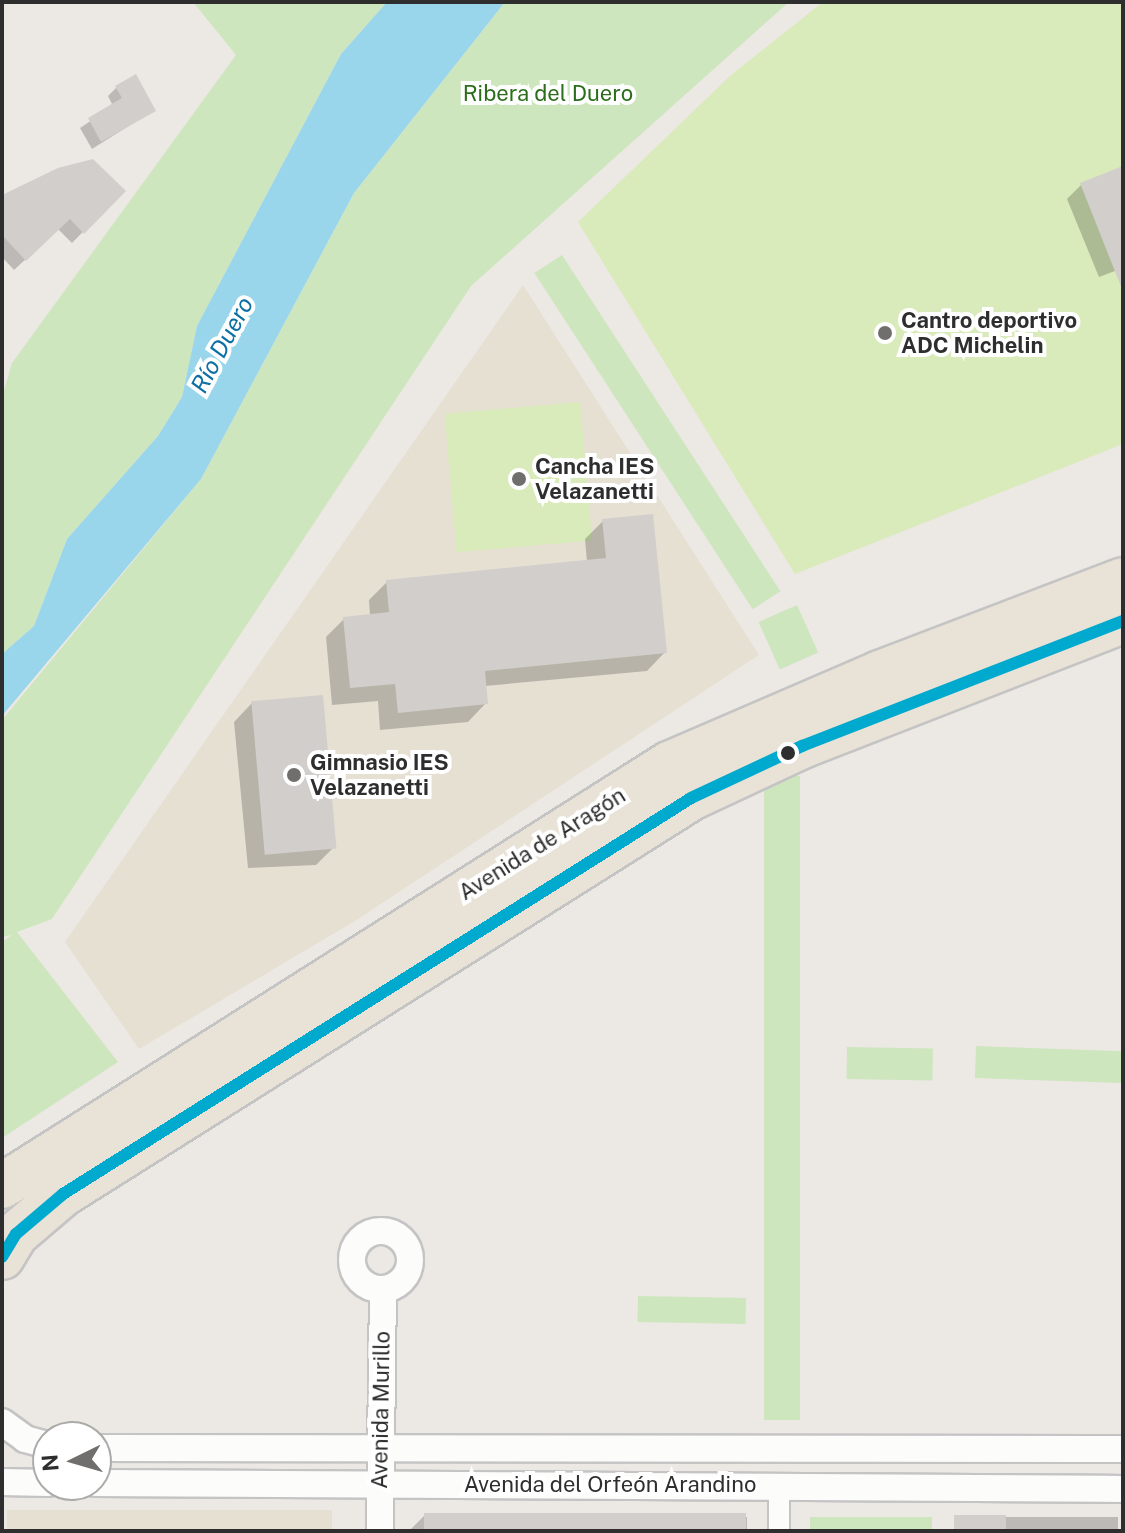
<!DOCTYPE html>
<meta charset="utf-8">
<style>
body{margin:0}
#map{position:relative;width:1125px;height:1533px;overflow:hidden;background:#ece8e4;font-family:"Public Sans",sans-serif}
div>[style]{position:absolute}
.education>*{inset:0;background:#e6e0d3;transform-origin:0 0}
.green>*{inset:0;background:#cee6be;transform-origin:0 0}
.pitch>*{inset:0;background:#d9eabb;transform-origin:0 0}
.water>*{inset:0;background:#99d6ec}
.shadow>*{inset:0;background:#0003;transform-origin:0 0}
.building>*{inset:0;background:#d1cecb;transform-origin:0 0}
.roads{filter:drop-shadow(2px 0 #c5c4c5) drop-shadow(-2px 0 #c5c4c5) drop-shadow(0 2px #c5c4c5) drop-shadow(0 -2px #c5c4c5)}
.pedestrian>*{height:20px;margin:-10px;padding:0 10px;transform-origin:10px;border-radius:10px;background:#fcfcfb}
.minor>*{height:26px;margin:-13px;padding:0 13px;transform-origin:13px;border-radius:13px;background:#fcfcfb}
.minor>.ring{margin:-13px;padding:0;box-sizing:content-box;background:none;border:26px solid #fcfcfb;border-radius:50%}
.trunk>*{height:44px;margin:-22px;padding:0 22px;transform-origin:22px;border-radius:22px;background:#e9e2d6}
.bus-1>*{height:12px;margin:-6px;padding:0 6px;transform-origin:6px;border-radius:6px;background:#00a9ce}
.dots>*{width:22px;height:22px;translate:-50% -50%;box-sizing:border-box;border:4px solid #fff;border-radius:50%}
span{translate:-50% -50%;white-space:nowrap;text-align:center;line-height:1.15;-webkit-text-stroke:8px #fff;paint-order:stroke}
.park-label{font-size:22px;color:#2c6e1b}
.poi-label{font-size:22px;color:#2e2e2e;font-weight:700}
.left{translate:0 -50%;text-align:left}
.street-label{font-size:22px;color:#2e2e2e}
.water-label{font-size:24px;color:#0d6fa3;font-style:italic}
.frame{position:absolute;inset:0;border:4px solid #2e2e2e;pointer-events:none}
.north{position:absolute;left:32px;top:1421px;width:80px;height:80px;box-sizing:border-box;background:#fff;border:2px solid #ababab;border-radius:50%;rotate:265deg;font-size:22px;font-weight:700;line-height:32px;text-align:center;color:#2e2e2e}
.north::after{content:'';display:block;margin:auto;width:28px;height:36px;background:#706f6e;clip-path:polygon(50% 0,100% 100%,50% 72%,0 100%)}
</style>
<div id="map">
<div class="education">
<div style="clip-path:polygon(523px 285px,759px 655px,355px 921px,139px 1049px,65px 942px)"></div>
<div style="left:332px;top:1510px;width:21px;height:325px;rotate:90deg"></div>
</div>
<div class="green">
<div style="clip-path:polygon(193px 2px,387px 2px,341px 54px,197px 326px,182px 397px,158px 436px,67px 539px,34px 626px,2px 654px,2px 397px,12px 363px,236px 55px)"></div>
<div style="clip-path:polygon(505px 2px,789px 2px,471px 286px,52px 919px,17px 932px,118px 1062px,2px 1138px,2px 942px,12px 935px,2px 937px,2px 720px,201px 479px,354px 193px)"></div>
<div style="left:562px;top:255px;width:401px;height:33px;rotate:57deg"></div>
<div style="left:797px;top:605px;width:52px;height:42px;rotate:66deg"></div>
<div style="left:800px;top:776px;width:644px;height:36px;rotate:90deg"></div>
<div style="left:976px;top:1046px;width:147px;height:32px;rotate:2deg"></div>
<div style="left:847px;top:1047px;width:86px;height:32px;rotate:1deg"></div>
<div style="left:638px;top:1296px;width:108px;height:26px;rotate:1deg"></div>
<div style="left:810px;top:1517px;width:122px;height:14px"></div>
</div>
<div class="pitch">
<div style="clip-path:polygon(823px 2px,1123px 2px,1123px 444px,795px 574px,578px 222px,731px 75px)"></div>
<div style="left:580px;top:402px;width:139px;height:136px;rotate:85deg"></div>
</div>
<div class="water">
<div style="clip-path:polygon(387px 2px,505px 2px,354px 193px,201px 479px,2px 716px,2px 654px,34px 626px,67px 539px,158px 436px,182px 397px,197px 326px,341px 54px)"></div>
</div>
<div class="shadow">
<div style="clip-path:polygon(117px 87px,154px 110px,92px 149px,80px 128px,113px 106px,108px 96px)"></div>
<div style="clip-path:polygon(1123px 168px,1123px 268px,1099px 277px,1067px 199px,1081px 185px)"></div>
<div style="clip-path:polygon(123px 191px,72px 243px,58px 229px,14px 270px,2px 257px,2px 197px)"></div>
<div style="clip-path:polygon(603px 521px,665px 652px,647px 671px,485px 686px,486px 703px,468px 722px,380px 730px,378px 701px,332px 705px,326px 637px,344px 619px,370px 616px,369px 600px,387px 582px,587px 562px,585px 539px)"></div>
<div style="clip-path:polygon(252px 703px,334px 847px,316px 865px,248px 868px,234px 722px)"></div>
<div style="clip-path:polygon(425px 1515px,747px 1517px,747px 1531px,409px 1531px)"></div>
<div style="left:955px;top:1517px;width:163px;height:21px"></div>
</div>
<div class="building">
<div style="clip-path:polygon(136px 74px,156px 111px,101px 142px,88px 118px,122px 98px,115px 86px)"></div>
<div style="clip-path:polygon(93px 159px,126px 191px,84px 234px,70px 219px,26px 261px,2px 235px,2px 195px,58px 168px)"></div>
<div style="clip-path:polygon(1123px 166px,1123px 289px,1122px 289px,1080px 183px)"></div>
<div style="clip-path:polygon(653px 514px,667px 653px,485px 671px,488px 704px,398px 713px,395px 684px,350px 688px,343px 617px,389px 612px,386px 580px,606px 558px,602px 519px)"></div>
<div style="left:323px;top:695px;width:154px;height:72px;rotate:85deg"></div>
<div style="left:424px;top:1513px;width:322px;height:18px"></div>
<div style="left:954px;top:1515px;width:52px;height:16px"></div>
</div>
<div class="roads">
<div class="pedestrian">
<div style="left:779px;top:1531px;width:45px;rotate:-90deg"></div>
</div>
<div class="minor">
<div class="ring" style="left:352px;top:1231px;width:32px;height:32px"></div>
<div style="left:2px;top:1422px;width:29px;rotate:36deg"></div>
<div style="left:25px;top:1439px;width:24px;rotate:15deg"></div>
<div style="left:96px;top:1448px;width:1027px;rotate:0.06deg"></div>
<div style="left:2px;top:1482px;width:46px;rotate:1.2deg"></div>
<div style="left:96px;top:1483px;width:1027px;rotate:0.33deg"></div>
<div style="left:380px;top:1531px;width:242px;rotate:-89.3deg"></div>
</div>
<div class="trunk">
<div style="left:2px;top:1186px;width:789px;rotate:-32.32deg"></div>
<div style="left:669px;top:764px;width:230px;rotate:-23.3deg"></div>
<div style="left:880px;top:673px;width:260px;rotate:-20.9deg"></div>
<div style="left:2px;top:1257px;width:27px;rotate:-59deg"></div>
<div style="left:16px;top:1234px;width:62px;rotate:-40.4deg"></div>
<div style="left:63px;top:1194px;width:742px;rotate:-32.23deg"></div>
<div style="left:691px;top:798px;width:123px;rotate:-25.1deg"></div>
<div style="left:802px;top:746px;width:344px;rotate:-21.3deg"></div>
</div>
</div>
<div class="bus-1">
<div style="left:2px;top:1257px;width:27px;rotate:-59deg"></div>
<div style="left:16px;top:1234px;width:62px;rotate:-40.4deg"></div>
<div style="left:63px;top:1194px;width:742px;rotate:-32.23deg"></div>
<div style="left:691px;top:798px;width:123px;rotate:-25.1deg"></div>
<div style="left:802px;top:746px;width:344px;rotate:-21.3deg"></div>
</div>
<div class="dots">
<div style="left:885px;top:333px;background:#706f6e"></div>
<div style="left:519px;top:479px;background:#706f6e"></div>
<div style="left:788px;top:753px;background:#2e2e2e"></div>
<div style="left:294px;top:775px;background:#706f6e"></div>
</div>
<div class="park-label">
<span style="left:548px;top:94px">Ribera del Duero</span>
</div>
<div class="poi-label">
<span class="left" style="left:901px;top:333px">Cantro deportivo<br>ADC Michelin</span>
<span class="left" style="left:535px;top:479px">Cancha IES<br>Velazanetti</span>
<span class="left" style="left:310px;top:775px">Gimnasio IES<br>Velazanetti</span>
</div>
<div class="street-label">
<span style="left:542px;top:844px;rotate:-32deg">Avenida de Aragón</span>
<span style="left:381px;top:1410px;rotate:-89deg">Avenida Murillo</span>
<span style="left:610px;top:1485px">Avenida del Orfeón Arandino</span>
</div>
<div class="water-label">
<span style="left:222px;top:345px;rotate:-62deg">Río Duero</span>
</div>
<div class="frame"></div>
<div class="north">N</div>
</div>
